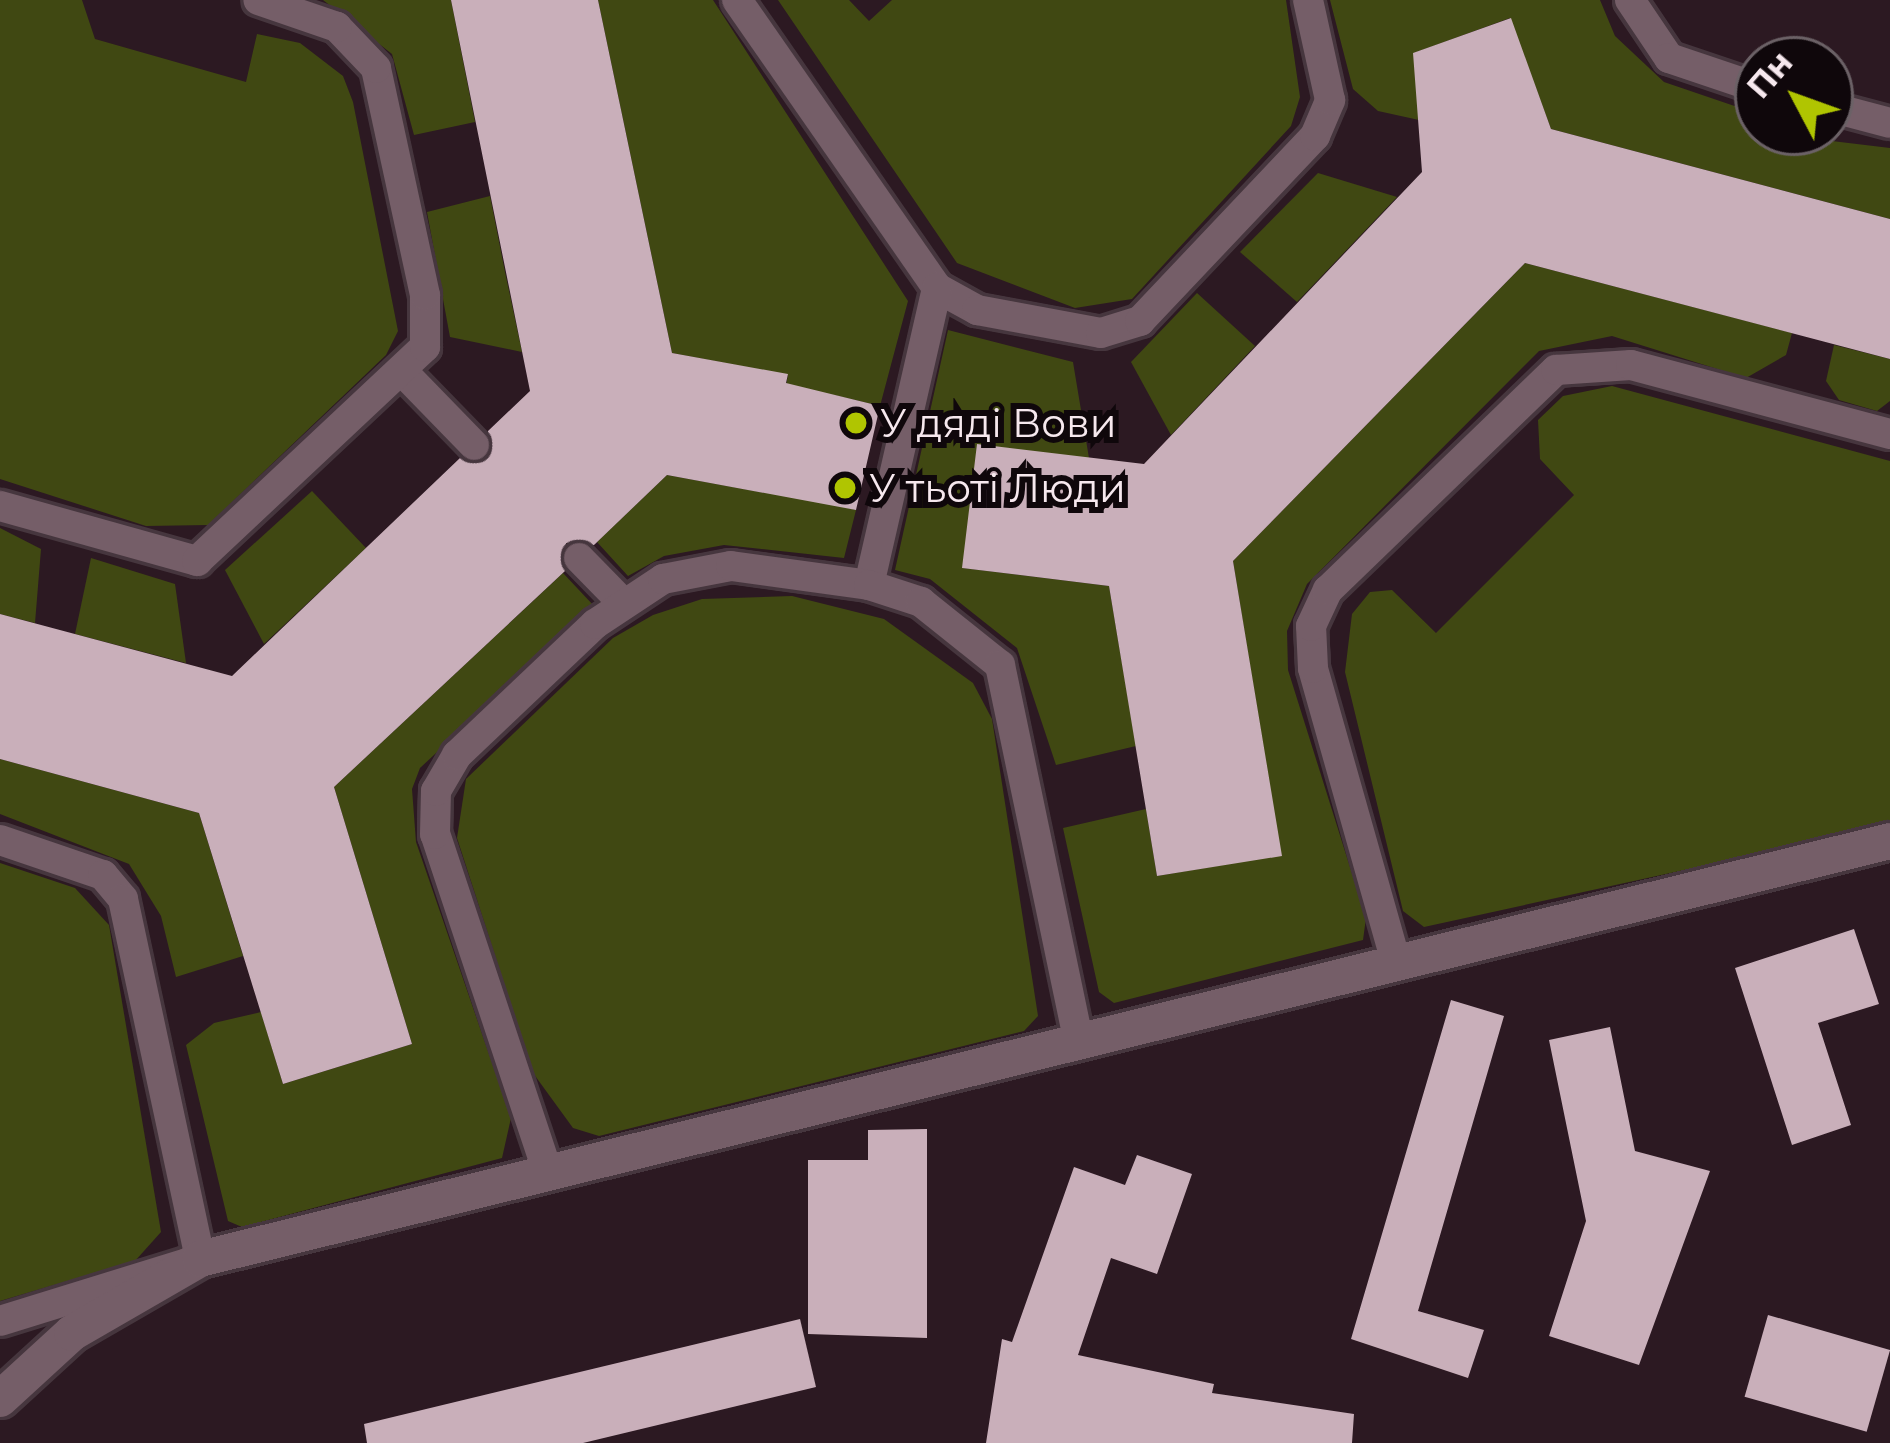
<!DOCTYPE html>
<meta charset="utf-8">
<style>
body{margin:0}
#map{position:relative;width:1890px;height:1443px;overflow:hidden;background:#2c1922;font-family:Montserrat,sans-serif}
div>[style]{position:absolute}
.green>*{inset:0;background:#404812}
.building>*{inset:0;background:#c9afba;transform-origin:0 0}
.roads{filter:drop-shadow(3px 0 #46363e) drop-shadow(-3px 0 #46363e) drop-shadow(0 3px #46363e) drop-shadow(0 -3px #46363e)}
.lane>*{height:30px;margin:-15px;padding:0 15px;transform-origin:15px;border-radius:15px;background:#755e68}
.street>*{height:36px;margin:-18px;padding:0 18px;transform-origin:18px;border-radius:18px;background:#755e68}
.dots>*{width:33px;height:33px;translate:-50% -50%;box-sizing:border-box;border:6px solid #0f070b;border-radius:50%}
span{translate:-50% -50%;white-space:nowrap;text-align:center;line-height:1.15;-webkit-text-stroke:12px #0f070b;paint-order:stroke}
.poi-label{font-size:39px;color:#f6e8ee}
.left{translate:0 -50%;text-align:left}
.north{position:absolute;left:1734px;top:36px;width:120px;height:120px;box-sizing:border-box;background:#0f070b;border:3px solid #6b6166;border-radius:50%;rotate:311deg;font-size:33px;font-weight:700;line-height:48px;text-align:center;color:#f6e8ee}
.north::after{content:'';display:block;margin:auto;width:42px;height:54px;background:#b0c501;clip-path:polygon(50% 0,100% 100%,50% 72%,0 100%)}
</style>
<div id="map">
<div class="green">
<div style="clip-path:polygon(0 0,82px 0,95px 39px,246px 82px,257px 34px,300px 43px,343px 76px,353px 102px,398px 331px,386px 355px,208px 525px,146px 526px,0 479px)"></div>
<div style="clip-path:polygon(323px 0,451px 0,475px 122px,414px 135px,392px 54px)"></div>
<div style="clip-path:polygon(598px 0,713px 0,908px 301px,880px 406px,834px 395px,808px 498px,856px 510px,844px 558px,724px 545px,664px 556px,628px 576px,597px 542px,667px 475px,766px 493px,788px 375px,672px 353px)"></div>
<div style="clip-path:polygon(778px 0,849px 0,869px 21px,892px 0,1286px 0,1300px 97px,1291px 126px,1132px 299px,1075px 308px,957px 263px)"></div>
<div style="clip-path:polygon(1330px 0,1600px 0,1615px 36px,1664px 82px,1758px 114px,1758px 132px,1890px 148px,1890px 219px,1551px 129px,1510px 18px,1414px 53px,1419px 120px,1378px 111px,1353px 89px)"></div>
<div style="clip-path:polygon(1318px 173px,1397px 197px,1297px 302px,1240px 252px)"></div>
<div style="clip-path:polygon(490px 196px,505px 272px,522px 352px,450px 337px,427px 212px)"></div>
<div style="clip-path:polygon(1525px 263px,1792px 333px,1786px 355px,1746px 378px,1612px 336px,1539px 351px,1307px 584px,1287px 631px,1288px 670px,1366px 918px,1363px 940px,1114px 1003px,1099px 992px,1063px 828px,1146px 809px,1157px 876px,1281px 855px,1233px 561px)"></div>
<div style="clip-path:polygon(1197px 293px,1255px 346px,1171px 435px,1131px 362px)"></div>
<div style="clip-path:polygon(948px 330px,1073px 362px,1089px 458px,963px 568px,1109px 586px,1136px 746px,1056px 765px,1017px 648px,930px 579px,895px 570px)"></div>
<div style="clip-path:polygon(1834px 345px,1890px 359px,1890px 401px,1877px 411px,1839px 400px,1826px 381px)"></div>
<div style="clip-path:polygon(1612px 386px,1890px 461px,1890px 825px,1424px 927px,1403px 911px,1345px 672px,1352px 614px,1370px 592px,1392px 590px,1436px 633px,1574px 495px,1540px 459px,1538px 420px,1563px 396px)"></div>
<div style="clip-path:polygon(312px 491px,366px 548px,264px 644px,225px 570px)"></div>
<div style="clip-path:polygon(0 528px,41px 549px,35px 623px,0 614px)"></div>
<div style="clip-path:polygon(91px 558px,175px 584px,186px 663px,75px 634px)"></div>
<div style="clip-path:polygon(563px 573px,594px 606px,420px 768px,412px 789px,416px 842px,511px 1118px,502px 1158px,242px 1227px,228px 1221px,186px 1045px,214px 1023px,261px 1012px,283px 1084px,412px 1044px,334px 787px)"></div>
<div style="clip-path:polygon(792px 596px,884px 619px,973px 683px,992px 719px,1038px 1016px,1024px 1031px,599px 1136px,573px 1128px,533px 1073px,457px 838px,466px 779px,613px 638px,653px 615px,702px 599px)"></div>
<div style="clip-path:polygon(0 759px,199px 813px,243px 956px,176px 977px,161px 916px,129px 864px,0 814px)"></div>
<div style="clip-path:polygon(0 863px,75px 888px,109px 925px,161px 1232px,135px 1261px,0 1301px)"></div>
</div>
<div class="building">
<div style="clip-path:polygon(451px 0,598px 0,672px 353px,788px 374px,786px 383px,880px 406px,856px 510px,667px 475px,594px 545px,566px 543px,565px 571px,334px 787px,412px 1044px,283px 1084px,199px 813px,0 759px,0 614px,232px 676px,460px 458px,488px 458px,488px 431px,530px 391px)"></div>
<div style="clip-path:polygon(1511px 18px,1551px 129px,1890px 219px,1890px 359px,1525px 263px,1233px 561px,1282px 856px,1157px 876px,1109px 586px,962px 568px,977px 444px,1144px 464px,1422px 172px,1413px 53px)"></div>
<div style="clip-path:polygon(1854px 929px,1879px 1004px,1818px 1023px,1851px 1125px,1792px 1145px,1735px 968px)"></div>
<div style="clip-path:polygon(1451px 1000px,1504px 1016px,1418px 1311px,1484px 1330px,1468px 1378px,1351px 1339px)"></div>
<div style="clip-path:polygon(1610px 1027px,1635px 1151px,1710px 1171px,1639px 1365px,1549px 1336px,1586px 1221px,1549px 1040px)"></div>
<div style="clip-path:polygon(927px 1129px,927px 1338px,808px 1334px,808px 1160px,868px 1160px,868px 1130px)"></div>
<div style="clip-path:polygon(1137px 1155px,1192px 1174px,1157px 1274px,1111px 1258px,1078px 1355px,1214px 1384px,1212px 1393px,1354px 1414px,1352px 1443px,986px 1443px,1002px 1339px,1012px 1342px,1074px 1167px,1125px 1185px)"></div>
<div style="left:1768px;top:1315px;width:127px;height:85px;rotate:16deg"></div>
<div style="clip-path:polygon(800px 1319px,816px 1387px,583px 1443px,367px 1443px,364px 1424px)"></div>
</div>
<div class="roads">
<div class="lane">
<div style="left:737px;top:0;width:351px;rotate:55.2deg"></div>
<div style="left:937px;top:288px;width:46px;rotate:28.8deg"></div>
<div style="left:977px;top:310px;width:126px;rotate:10.5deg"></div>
<div style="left:1101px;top:333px;width:41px;rotate:-17.1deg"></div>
<div style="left:1140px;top:321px;width:255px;rotate:-46.6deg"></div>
<div style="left:1315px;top:136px;width:39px;rotate:-67deg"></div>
<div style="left:1330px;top:100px;width:102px;rotate:-102.4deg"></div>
<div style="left:1630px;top:0;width:70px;rotate:56.1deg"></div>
<div style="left:1669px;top:58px;width:94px;rotate:18.6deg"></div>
<div style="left:1830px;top:107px;width:62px;rotate:14.9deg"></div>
<div style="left:405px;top:374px;width:99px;rotate:45.8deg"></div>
<div style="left:0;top:506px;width:205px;rotate:15.6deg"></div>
<div style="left:197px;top:561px;width:313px;rotate:-43.2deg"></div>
<div style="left:425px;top:347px;width:52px;rotate:-90deg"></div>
<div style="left:425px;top:295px;width:232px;rotate:-102.2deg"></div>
<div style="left:376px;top:68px;width:57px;rotate:-133.6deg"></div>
<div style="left:337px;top:27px;width:83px;rotate:-161.1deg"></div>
<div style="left:579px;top:558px;width:64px;rotate:45.6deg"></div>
<div style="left:869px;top:585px;width:305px;rotate:-77.1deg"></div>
<div style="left:0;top:840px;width:109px;rotate:18.8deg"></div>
<div style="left:103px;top:875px;width:31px;rotate:50deg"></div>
<div style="left:123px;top:899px;width:368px;rotate:77.9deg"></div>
<div style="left:200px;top:1259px;width:209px;rotate:162.8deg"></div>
<div style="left:1396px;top:962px;width:305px;rotate:-105.8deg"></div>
<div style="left:1313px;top:668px;width:42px;rotate:-92.7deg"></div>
<div style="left:1311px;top:626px;width:40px;rotate:-65deg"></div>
<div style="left:1328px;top:590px;width:317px;rotate:-44deg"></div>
<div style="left:1556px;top:370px;width:75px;rotate:-3.8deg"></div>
<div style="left:1631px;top:365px;width:268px;rotate:14.9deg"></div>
<div style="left:548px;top:1173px;width:357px;rotate:-108.4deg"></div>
<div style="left:435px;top:834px;width:43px;rotate:-88.7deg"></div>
<div style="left:436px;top:791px;width:42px;rotate:-59.7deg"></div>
<div style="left:457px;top:755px;width:190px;rotate:-43.5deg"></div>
<div style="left:595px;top:624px;width:82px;rotate:-33.5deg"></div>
<div style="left:663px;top:579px;width:69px;rotate:-10.8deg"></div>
<div style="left:731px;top:566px;width:139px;rotate:7.8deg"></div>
<div style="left:869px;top:585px;width:55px;rotate:18.1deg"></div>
<div style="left:921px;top:602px;width:101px;rotate:38.6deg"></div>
<div style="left:1000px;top:665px;width:386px;rotate:78.2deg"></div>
</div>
<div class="street">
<div style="left:0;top:1399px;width:98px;rotate:-42.5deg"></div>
<div style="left:72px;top:1333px;width:148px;rotate:-30deg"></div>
<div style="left:200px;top:1259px;width:1741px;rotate:-13.89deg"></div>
</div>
</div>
<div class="dots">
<div style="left:856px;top:423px;background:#b0c501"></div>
<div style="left:845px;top:488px;background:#b0c501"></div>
</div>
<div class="poi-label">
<span class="left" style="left:880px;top:423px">У дяді Вови</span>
<span class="left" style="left:869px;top:488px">У тьоті Люди</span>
</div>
<div class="north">Пн</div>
</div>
